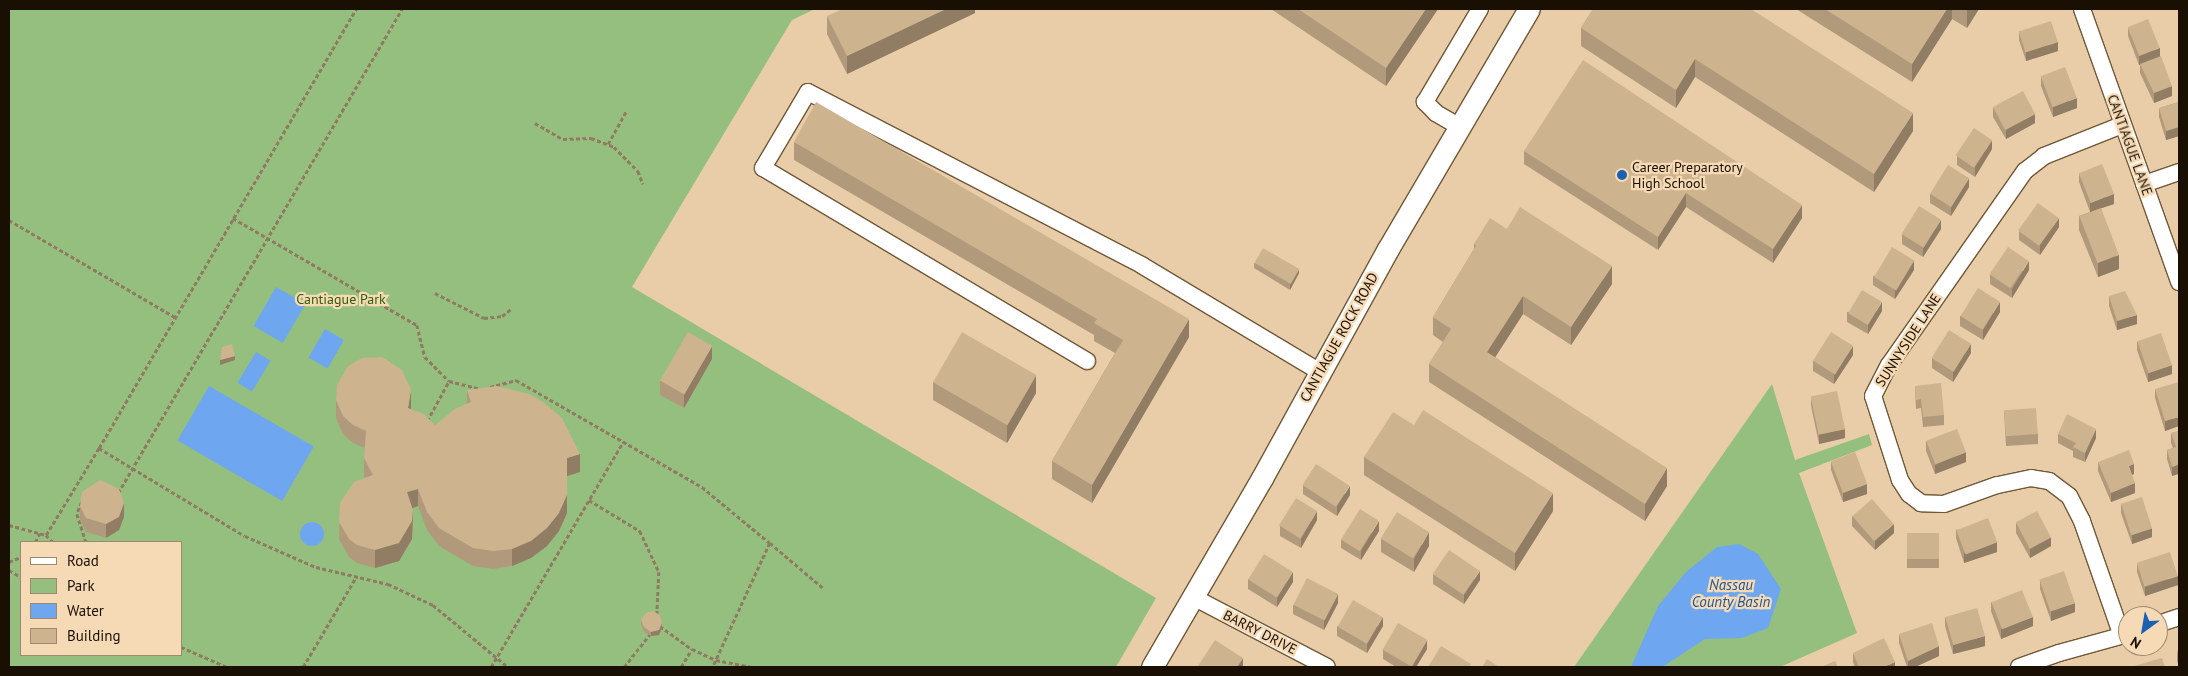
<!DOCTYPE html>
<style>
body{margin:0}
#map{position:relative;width:2188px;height:676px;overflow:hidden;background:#e9cda9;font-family:"PT Sans",sans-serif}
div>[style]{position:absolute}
.green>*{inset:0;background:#95bf7f}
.water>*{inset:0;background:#6ea7ef;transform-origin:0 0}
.round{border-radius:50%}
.path>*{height:2.5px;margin-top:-1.25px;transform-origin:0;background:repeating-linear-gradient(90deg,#8f7b61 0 4px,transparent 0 6.5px)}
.roads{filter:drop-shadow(1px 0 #705836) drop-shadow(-1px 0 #705836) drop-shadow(0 1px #705836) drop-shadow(0 -1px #705836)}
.minor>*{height:16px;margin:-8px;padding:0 8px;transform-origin:8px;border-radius:8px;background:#fff}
.major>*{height:21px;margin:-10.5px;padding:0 10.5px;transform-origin:10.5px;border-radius:10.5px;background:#fff}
.wall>*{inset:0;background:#b19a7b;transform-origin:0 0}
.shaded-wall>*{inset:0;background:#907d64}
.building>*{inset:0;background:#ceb38f;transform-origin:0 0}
.dots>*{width:14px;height:14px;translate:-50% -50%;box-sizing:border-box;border:2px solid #f6dab5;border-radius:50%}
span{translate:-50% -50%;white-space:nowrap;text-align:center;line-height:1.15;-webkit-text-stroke:4.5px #f6dab5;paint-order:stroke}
.street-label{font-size:14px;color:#190f03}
.poi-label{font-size:14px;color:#190f03}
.left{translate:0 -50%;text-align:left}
.park-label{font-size:14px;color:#305d07}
.water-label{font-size:15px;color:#1e5596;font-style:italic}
.frame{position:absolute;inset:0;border:10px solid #190f03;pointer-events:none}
.legend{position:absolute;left:20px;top:541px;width:162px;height:115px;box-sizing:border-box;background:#f6dab5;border:1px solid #9e896e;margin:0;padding:6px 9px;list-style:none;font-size:15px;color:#190f03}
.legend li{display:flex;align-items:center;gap:10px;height:25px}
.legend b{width:25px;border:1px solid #9e896e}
.north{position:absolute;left:2118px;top:606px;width:50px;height:50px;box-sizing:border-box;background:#f6dab5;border:1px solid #9e896e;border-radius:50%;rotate:212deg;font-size:14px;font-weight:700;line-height:20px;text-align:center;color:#190f03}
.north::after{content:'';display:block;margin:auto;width:18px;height:22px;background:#1b61b1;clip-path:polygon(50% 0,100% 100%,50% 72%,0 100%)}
</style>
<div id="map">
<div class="green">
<div style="clip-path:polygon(evenodd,9px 9px,815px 9px,792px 20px,632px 287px,1156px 598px,1116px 667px,9px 667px,9px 9px,21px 542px,181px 542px,181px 655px,21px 655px,21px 542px)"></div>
<div style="clip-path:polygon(1772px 384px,1795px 460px,1869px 434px,1872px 445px,1799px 473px,1857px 633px,1780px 667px,1574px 667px)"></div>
</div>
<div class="water">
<div style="left:276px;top:287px;width:34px;height:45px;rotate:30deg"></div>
<div style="left:325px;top:329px;width:22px;height:33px;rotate:30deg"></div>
<div style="left:256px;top:352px;width:17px;height:36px;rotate:31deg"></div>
<div style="left:209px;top:386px;width:121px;height:63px;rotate:30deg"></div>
<div class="round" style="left:300px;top:522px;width:24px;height:24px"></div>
<div style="clip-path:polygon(1739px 544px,1758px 554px,1781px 589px,1768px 628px,1742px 638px,1705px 639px,1664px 666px,1631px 667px,1658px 606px,1686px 572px,1717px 547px)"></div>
</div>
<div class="path">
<div style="left:535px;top:123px;width:32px;rotate:30deg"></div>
<div style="left:563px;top:139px;width:28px;rotate:-2deg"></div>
<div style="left:591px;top:138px;width:25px;rotate:21deg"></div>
<div style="left:614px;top:147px;width:34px;rotate:45deg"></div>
<div style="left:638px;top:171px;width:14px;rotate:69deg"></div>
<div style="left:608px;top:144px;width:39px;rotate:-61deg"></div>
<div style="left:233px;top:218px;width:213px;rotate:30.2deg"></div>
<div style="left:417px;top:325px;width:33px;rotate:76deg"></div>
<div style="left:425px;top:357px;width:34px;rotate:45deg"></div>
<div style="left:449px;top:381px;width:34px;rotate:14deg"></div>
<div style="left:9px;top:220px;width:192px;rotate:30.3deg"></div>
<div style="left:435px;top:293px;width:55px;rotate:27deg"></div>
<div style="left:484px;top:318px;width:18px;rotate:-6deg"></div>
<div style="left:502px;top:316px;width:11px;rotate:-38deg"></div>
<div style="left:490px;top:387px;width:27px;rotate:-15deg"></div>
<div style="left:516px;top:380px;width:215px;rotate:29.9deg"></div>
<div style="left:702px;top:487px;width:88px;rotate:39.5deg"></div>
<div style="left:770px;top:543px;width:136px;rotate:114.7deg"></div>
<div style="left:427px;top:421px;width:46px;rotate:-61.2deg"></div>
<div style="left:99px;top:448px;width:509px;rotate:-59.65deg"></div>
<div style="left:118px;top:493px;width:561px;rotate:-59.6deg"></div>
<div style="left:589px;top:500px;width:60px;rotate:31.3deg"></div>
<div style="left:640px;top:531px;width:45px;rotate:65.1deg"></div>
<div style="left:659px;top:572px;width:44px;rotate:92.6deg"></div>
<div style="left:82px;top:502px;width:13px;rotate:113deg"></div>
<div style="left:77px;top:514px;width:29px;rotate:72deg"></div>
<div style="left:9px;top:525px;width:38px;rotate:15deg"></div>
<div style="left:46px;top:535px;width:10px;rotate:45deg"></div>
<div style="left:46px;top:535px;width:102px;rotate:-58.7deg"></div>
<div style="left:99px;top:448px;width:170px;rotate:31.1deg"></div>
<div style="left:245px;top:536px;width:77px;rotate:23.6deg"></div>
<div style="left:316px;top:567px;width:74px;rotate:13.3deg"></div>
<div style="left:388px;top:584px;width:50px;rotate:25deg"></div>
<div style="left:433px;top:605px;width:97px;rotate:39.6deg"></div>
<div style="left:35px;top:542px;width:10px;rotate:-61deg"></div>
<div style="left:770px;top:543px;width:70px;rotate:40.3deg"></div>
<div style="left:9px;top:562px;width:13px;rotate:-23deg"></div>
<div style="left:9px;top:570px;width:14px;rotate:30deg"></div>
<div style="left:660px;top:626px;width:39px;rotate:36deg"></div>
<div style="left:692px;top:649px;width:26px;rotate:25deg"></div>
<div style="left:716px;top:660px;width:38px;rotate:11deg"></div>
<div style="left:181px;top:647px;width:50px;rotate:23.5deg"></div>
<div style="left:303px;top:667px;width:104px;rotate:-59.5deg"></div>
<div style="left:491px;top:667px;width:261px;rotate:-59.6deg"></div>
<div style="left:624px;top:667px;width:42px;rotate:-51.8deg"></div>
<div style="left:681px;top:667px;width:21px;rotate:-59deg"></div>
</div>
<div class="roads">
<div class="minor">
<div style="left:2082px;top:9px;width:290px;rotate:70.4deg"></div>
<div style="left:1460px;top:127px;width:28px;rotate:-150deg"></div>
<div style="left:1436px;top:113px;width:16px;rotate:-135deg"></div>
<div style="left:1425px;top:102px;width:108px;rotate:-59.4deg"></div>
<div style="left:2144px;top:184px;width:37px;rotate:-19deg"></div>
<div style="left:1087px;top:361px;width:377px;rotate:-149.2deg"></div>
<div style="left:763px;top:168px;width:88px;rotate:-59.4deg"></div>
<div style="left:808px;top:92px;width:377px;rotate:27.4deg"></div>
<div style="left:1143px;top:266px;width:206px;rotate:30.9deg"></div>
<div style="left:1193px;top:597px;width:151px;rotate:27.6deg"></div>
<div style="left:2158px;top:624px;width:22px;rotate:-18deg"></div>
<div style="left:2122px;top:636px;width:122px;rotate:-109.2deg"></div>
<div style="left:2082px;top:521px;width:28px;rotate:-117deg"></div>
<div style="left:2069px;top:496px;width:25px;rotate:-143deg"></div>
<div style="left:2049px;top:481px;width:18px;rotate:-171deg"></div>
<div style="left:2031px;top:478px;width:35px;rotate:168deg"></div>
<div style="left:1997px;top:485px;width:56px;rotate:160.3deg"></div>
<div style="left:1944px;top:504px;width:23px;rotate:-178deg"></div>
<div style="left:1921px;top:503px;width:15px;rotate:-143deg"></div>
<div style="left:1909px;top:494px;width:17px;rotate:-123deg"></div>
<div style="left:1900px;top:480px;width:88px;rotate:-107.8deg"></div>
<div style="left:1873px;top:396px;width:35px;rotate:-63deg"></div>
<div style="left:1889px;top:365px;width:237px;rotate:-55deg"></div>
<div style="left:2025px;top:171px;width:24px;rotate:-38deg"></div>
<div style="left:2044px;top:156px;width:84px;rotate:-21.7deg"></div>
<div style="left:2019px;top:667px;width:42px;rotate:-19.3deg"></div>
<div style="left:2059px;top:653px;width:72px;rotate:-15.4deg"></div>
</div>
<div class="major">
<div style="left:1152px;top:667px;width:219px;rotate:-59.8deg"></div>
<div style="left:1262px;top:478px;width:261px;rotate:-61.2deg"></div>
<div style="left:1388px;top:249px;width:278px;rotate:-59.6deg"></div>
</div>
</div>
<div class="wall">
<div style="clip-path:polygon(975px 9px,975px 13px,847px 74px,827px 34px,827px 16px)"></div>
<div style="clip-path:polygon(1271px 9px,1438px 9px,1386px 86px)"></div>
<div style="clip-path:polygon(1593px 9px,1913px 131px,1874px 192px,1695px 77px,1676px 108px,1581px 46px,1581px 28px)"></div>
<div style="clip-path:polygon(1796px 9px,1979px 9px,1967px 28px,1952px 19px,1912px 82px)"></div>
<div style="clip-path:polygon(2128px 27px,2160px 57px,2172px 96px,2154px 103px,2140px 73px,2140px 65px,2139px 65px,2128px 36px)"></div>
<div style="clip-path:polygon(2019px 31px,2058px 51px,2026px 61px,2019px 40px)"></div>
<div style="clip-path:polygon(2041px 76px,2077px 108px,2053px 117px,2041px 86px)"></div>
<div style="clip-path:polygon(2179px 102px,2179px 136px,2166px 140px,2159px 117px,2159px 108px)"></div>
<div style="clip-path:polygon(1993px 108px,2035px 123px,2006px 139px,1993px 117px)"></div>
<div style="clip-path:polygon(794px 142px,1189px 337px,1092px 503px,1052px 479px,1052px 461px,1115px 353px,1094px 341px,1094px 335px,794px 160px)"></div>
<div style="clip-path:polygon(1992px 149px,1975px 177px,1957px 165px,1957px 156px)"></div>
<div style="clip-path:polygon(1524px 151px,1802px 218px,1773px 263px,1686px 207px,1658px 250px,1524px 164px)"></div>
<div style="clip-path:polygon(2079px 173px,2114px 204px,2101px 208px,2119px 269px,2098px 277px,2079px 230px,2079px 216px,2090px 212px,2079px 182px)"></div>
<div style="clip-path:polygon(1969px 187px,1951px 216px,1930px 203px,1930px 194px)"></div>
<div style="clip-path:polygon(2059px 227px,2040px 255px,2019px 240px,2019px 231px)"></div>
<div style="clip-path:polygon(1507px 229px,1612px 284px,1571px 345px,1523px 314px,1495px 357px,1667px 486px,1645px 521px,1429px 382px,1429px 364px,1443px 342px,1433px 335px,1433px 317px,1474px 249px,1474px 244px)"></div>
<div style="clip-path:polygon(1941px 229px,1923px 257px,1902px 244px,1902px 234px)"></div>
<div style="clip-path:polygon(1254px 263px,1299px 273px,1290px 290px,1254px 268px)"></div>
<div style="clip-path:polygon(1914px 270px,1895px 299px,1873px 285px,1873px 276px)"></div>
<div style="clip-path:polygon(2029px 270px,2012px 298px,1990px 284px,1990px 275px)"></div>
<div style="clip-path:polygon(2109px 296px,2137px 324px,2117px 330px,2109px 306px)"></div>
<div style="clip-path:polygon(1882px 311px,1868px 334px,1847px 322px,1847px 312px)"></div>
<div style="clip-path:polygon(2000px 312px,1983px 340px,1960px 326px,1960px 316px)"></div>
<div style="clip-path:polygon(2137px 341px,2172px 374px,2148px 382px,2137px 350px)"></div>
<div style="clip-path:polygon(1971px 353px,1953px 382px,1932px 368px,1932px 358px)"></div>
<div style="clip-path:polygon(1853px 355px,1834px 384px,1813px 371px,1813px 361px)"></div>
<div style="clip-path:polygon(712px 359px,684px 408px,660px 395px,660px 381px)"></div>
<div style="clip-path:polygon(933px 382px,1036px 393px,1007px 443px,933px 400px)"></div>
<div style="clip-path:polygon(1915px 386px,1944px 415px,1944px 425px,1923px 427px,1921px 408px,1916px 409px)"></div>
<div style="clip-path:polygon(2155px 389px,2179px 426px,2165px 431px,2155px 398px)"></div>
<div style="clip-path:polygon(467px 390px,580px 472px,567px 476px,567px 513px,559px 531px,547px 546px,531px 558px,512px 566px,493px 569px,473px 566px,439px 546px,427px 530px,418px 506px,413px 508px,413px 527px,412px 539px,399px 561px,375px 568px,357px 563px,349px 557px,339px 539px,340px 503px,365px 478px,364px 476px,364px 458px,365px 448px,353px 443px,343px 434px,336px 418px,336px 400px,411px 409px,435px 425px,467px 404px)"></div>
<div style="clip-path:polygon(1811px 397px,1845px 438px,1819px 444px,1811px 406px)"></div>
<div style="clip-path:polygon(2004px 411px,2038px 434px,2038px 444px,2006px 446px)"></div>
<div style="clip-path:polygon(1414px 425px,1553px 511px,1515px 571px,1364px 475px,1364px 457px)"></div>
<div style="clip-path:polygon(2179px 431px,2172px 476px,2167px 459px,2167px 450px,2173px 448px,2171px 443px,2171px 433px)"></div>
<div style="clip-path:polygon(2058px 434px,2096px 438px,2085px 462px,2073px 457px,2073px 451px,2058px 443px)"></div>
<div style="clip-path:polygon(1926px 441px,1966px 462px,1935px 474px,1926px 451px)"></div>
<div style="clip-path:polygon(1831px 461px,1867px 494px,1843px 502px,1831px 470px)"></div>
<div style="clip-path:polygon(2098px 462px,2134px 474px,2132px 475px,2135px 493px,2111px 502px,2098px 471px)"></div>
<div style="clip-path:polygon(1303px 485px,1350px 495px,1337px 516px,1303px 494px)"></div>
<div style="clip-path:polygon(2121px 504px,2152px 537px,2132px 544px,2121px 513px)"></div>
<div style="clip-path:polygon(80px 506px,124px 517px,119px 530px,106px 538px,86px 532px,80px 519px)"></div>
<div style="clip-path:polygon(1852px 516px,1894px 533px,1875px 550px,1852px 526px)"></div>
<div style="clip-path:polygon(1317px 520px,1301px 548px,1280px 536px,1280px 526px)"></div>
<div style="clip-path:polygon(2016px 523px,2051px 546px,2030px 558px,2016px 533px)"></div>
<div style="clip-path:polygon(1956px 529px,1997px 552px,1964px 563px,1956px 538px)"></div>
<div style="clip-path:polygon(1379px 531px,1361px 560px,1341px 548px,1341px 539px)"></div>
<div style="left:1907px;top:533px;width:32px;height:35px"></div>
<div style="clip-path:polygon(1381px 539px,1429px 546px,1414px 572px,1381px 552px)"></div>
<div style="clip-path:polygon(2137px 563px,2178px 585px,2145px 596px,2137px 572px)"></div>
<div style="clip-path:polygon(1433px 574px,1480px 580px,1464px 604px,1433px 584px)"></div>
<div style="clip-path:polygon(1248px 579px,1293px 582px,1277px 607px,1248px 589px)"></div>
<div style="clip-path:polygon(2040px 580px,2075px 612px,2051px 621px,2040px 589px)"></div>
<div style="clip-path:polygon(1991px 602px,2033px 626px,2001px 639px,1991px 611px)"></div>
<div style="clip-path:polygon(1338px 603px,1324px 630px,1293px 614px,1293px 605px)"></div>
<div style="clip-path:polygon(1945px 617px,1985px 646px,1953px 654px,1945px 626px)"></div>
<div style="clip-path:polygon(641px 620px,662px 628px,659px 635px,651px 636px,644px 632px,641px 624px)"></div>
<div style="clip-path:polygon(1337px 626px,1383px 626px,1367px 653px,1337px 636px)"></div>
<div style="clip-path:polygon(1899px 634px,1939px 656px,1915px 667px,1907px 667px,1899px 643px)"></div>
<div style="clip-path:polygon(1427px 649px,1416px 667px,1396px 667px,1383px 659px,1383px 650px)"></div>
<div style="clip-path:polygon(2179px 650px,2179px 667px,2177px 661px,2177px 651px)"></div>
<div style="clip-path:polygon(1853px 653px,1895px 667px,1855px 667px,1853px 662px)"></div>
</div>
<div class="shaded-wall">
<div style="clip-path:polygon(946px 9px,975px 9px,975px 13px,847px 74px,847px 56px)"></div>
<div style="clip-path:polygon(1426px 9px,1438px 9px,1386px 86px,1386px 68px)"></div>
<div style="clip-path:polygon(1947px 9px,1952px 9px,1952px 19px,1912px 82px,1912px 64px)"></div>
<div style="clip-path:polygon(1968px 9px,1979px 9px,1967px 28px,1967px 10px)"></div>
<div style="clip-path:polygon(2058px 42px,2058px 51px,2026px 61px,2026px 52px)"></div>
<div style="clip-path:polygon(2160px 48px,2160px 57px,2139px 65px,2139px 56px)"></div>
<div style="clip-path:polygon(1695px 59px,1695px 77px,1676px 108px,1676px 90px)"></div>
<div style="clip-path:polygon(2172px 86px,2172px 96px,2154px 103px,2154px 93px)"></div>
<div style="clip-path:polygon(2077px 98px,2077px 108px,2053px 117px,2053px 107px)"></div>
<div style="clip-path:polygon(1913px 113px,1913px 131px,1874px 192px,1874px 174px)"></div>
<div style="clip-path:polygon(2035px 114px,2035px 123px,2006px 139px,2006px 130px)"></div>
<div style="clip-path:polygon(2179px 127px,2179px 136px,2166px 140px,2166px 131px)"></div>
<div style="clip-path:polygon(1992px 140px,1992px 149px,1975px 177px,1975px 167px)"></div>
<div style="clip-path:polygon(1969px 178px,1969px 187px,1951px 216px,1951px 207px)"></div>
<div style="clip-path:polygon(1686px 193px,1686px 207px,1658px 250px,1658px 237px)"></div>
<div style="clip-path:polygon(2114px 194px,2114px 204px,2090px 212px,2090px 203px)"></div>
<div style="clip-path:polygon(1802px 205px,1802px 218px,1773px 263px,1773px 249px)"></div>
<div style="clip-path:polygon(2059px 218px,2059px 227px,2040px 255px,2040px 245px)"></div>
<div style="clip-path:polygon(1941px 220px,1941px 229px,1923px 257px,1923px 248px)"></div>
<div style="clip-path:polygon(2119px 255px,2119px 269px,2098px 277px,2098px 263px)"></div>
<div style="clip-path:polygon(1914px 260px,1914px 270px,1895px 299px,1895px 289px)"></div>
<div style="clip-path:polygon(2029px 261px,2029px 270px,2012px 298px,2012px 289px)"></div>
<div style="clip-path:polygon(1612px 266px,1612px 284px,1571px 345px,1571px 327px)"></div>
<div style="clip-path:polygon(1299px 269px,1299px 273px,1290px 290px,1290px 285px)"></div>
<div style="clip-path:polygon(1523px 296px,1523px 314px,1487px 370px,1487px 352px)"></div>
<div style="clip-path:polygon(1882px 302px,1882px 311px,1868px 334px,1868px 325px)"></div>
<div style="clip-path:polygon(2000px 302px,2000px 312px,1983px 340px,1983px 330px)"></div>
<div style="clip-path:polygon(2137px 315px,2137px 324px,2117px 330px,2117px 321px)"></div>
<div style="clip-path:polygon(1189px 319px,1189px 337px,1092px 503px,1092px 485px)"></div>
<div style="clip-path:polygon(1971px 344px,1971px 353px,1953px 382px,1953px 372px)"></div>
<div style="clip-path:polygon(712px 346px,712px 359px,684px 408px,684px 395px)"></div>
<div style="clip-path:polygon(1853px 346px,1853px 355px,1834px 384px,1834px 375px)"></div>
<div style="clip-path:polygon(235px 356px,235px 360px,220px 365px,220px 360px)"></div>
<div style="clip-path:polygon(2172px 365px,2172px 374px,2148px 382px,2148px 373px)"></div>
<div style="clip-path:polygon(1036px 375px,1036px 393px,1007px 443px,1007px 425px)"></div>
<div style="clip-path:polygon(411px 390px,411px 408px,408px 426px,408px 408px)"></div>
<div style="clip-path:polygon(2179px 417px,2179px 426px,2165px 431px,2165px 421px)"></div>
<div style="clip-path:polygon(1845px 429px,1845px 438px,1819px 444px,1819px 434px)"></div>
<div style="clip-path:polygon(2096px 429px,2096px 438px,2085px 462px,2085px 453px)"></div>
<div style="clip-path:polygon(1966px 452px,1966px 462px,1935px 474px,1935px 465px)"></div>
<div style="clip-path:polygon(580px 454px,580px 472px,567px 476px,567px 513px,559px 531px,547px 546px,531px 558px,512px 566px,512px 549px,567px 458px)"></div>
<div style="clip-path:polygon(2134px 464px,2134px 474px,2129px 476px,2129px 466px)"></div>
<div style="clip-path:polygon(2179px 464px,2179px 474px,2172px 476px,2172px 467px)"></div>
<div style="clip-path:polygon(1667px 468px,1667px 486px,1645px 521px,1645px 504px)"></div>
<div style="clip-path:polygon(2135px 483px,2135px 493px,2111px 502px,2111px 493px)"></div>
<div style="clip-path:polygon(1867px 484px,1867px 494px,1843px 502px,1843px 493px)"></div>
<div style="clip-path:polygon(1350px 486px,1350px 495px,1337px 516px,1337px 506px)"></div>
<div style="clip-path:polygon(418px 489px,418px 506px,407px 510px,407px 492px)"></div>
<div style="clip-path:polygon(1553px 493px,1553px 511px,1515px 571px,1515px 553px)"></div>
<div style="clip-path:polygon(124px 503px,124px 517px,119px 530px,106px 538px,106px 524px)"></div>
<div style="clip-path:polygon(413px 510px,412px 539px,399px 561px,375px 568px,375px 550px)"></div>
<div style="clip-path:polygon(1317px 511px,1317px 520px,1301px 548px,1301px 539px)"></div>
<div style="clip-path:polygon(1379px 521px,1379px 531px,1361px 560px,1361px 551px)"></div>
<div style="clip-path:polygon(1894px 524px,1894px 533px,1875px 550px,1875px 541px)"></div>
<div style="clip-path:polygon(2152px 528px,2152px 537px,2132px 544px,2132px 535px)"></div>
<div style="clip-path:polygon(1429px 532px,1429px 546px,1414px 572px,1414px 559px)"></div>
<div style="clip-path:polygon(2051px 537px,2051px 546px,2030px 558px,2030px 549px)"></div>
<div style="clip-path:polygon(1997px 542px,1997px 552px,1964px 563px,1964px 553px)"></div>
<div style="clip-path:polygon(1480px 571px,1480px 580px,1464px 604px,1464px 595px)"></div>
<div style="clip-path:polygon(1293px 572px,1293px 582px,1277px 607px,1277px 598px)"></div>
<div style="clip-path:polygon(2178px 576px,2178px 585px,2145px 596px,2145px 587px)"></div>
<div style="clip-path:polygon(1338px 594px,1338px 603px,1324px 630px,1324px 620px)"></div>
<div style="clip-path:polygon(2075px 603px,2075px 612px,2051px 621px,2051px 611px)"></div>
<div style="clip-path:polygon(1383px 617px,1383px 626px,1367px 653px,1367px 644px)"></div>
<div style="clip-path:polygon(2033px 617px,2033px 626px,2001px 639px,2001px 629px)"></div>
<div style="clip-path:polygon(662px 623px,662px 628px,659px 635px,651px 636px,651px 632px)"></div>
<div style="clip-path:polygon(1985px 636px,1985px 646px,1953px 654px,1953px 645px)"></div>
<div style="clip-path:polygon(1427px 640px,1427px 649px,1416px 667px,1411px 667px)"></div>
<div style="clip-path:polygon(1939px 646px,1939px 656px,1915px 667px,1908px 667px,1908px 661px)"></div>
<div style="clip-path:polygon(1243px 658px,1243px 667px,1237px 667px)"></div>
<div style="clip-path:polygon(1895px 662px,1895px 667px,1884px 667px)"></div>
</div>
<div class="building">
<div style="clip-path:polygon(843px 9px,946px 9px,847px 56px,827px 16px)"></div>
<div style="clip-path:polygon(1298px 9px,1426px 9px,1386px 68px)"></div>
<div style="clip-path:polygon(1593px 9px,1751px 9px,1913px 113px,1874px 174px,1695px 59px,1676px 90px,1581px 28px)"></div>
<div style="clip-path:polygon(1825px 9px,1947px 9px,1912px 64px)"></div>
<div style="left:2148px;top:19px;width:31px;height:22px;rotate:68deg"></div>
<div style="left:2051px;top:21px;width:22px;height:34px;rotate:72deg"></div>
<div style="clip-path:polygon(2161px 56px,2172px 86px,2154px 93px,2140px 64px)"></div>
<div style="clip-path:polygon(1583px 60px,1802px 205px,1773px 249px,1686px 193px,1658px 237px,1524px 151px)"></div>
<div style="left:2065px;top:67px;width:33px;height:26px;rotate:69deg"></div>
<div style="left:2023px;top:91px;width:26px;height:34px;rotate:62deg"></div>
<div style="clip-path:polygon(816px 102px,1189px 319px,1092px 485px,1052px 461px,1123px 340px,1094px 323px,1097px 319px,794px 142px)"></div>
<div style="clip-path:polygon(2179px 102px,2179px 127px,2166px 131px,2159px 108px)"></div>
<div style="left:1974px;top:128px;width:22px;height:33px;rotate:34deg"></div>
<div style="left:2102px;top:164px;width:32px;height:25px;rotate:68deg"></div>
<div style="left:1948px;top:165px;width:25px;height:34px;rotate:32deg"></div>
<div style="left:2038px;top:203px;width:26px;height:34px;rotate:36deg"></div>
<div style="left:1919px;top:206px;width:26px;height:33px;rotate:32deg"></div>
<div style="clip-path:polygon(1520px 207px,1612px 266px,1571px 327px,1523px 296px,1487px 352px,1667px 468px,1645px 504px,1429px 364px,1451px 329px,1433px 317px,1476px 246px,1474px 244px,1490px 218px,1507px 229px)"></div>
<div style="left:2101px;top:208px;width:50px;height:23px;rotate:69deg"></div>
<div style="left:1892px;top:247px;width:26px;height:35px;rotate:31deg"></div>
<div style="left:2008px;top:247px;width:25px;height:33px;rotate:34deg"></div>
<div style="left:1263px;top:248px;width:42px;height:17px;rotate:30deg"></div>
<div style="left:1978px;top:288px;width:26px;height:33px;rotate:32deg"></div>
<div style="left:1862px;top:290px;width:23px;height:27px;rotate:31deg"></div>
<div style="clip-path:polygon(2125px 291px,2137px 315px,2117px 321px,2109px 296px)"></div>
<div style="left:1949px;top:330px;width:26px;height:33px;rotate:32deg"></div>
<div style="left:688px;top:332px;width:28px;height:56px;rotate:30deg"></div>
<div style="left:962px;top:332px;width:86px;height:58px;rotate:30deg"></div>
<div style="left:1831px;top:332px;width:26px;height:34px;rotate:32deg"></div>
<div style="left:2161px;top:333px;width:34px;height:25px;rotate:71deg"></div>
<div style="clip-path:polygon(232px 344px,235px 356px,220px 360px,222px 347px)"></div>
<div style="clip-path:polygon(382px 357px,402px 370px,411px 390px,408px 408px,424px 414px,435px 425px,455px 409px,471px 402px,467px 390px,497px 386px,529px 394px,543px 402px,562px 418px,580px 454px,567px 458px,567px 495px,559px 513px,547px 528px,531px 541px,512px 549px,493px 551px,473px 548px,439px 528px,427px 512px,418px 489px,407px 492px,413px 510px,412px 521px,399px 543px,375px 550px,357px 545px,349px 539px,339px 522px,340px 503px,354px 482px,373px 475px,364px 458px,366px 431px,353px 425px,343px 416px,336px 400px,337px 385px,348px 366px,362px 358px)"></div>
<div style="clip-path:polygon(2179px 382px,2179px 417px,2165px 421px,2155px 389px)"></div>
<div style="clip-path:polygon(1941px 383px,1944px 415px,1923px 417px,1921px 399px,1916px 400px,1915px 386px)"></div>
<div style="left:1837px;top:391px;width:39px;height:27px;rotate:78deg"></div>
<div style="left:2036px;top:408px;width:26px;height:32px;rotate:86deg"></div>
<div style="clip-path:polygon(1423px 410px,1553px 493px,1515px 553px,1364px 457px,1393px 412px,1414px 425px)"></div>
<div style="clip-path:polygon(2067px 414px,2096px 429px,2085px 453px,2073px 447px,2076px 443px,2058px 434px)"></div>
<div style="left:1957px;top:429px;width:25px;height:33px;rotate:69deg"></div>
<div style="clip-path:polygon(2179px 431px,2179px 464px,2172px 467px,2167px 450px,2176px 447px,2171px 433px)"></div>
<div style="clip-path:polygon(2129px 450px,2134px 464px,2129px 466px,2135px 483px,2111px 493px,2098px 462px)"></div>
<div style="left:1855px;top:452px;width:34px;height:26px;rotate:69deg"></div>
<div style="left:1316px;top:464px;width:40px;height:25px;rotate:33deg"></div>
<div style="clip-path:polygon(100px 480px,119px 489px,124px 503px,119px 517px,106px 524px,86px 518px,80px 506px,82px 492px)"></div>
<div style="left:2142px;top:497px;width:33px;height:22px;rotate:72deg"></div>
<div style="left:1296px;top:498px;width:25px;height:32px;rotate:32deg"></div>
<div style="left:1872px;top:499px;width:33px;height:26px;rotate:49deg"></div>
<div style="left:1360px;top:509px;width:22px;height:36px;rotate:32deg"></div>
<div style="left:2037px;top:511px;width:30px;height:24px;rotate:62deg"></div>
<div style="left:1397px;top:512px;width:38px;height:31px;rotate:32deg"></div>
<div style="left:1988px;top:518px;width:26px;height:34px;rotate:69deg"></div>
<div style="left:1907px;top:533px;width:32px;height:26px"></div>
<div style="left:1449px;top:550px;width:37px;height:29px;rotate:34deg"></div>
<div style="left:2170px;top:552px;width:25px;height:35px;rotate:72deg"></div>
<div style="left:1264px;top:554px;width:34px;height:30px;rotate:32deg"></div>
<div style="left:2064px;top:571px;width:34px;height:26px;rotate:71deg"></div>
<div style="left:1307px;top:578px;width:35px;height:30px;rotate:27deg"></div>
<div style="left:2022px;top:590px;width:29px;height:33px;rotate:68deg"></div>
<div style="left:1353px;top:600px;width:34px;height:31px;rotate:30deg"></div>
<div style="left:1977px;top:608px;width:29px;height:33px;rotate:74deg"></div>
<div style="clip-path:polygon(653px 611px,660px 615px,662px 623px,659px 630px,651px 632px,644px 627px,641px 620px,646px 613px)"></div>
<div style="left:1398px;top:623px;width:34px;height:31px;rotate:30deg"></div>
<div style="clip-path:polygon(1932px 623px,1939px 646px,1908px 661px,1899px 634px)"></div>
<div style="clip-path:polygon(1884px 638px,1895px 662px,1884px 667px,1859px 667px,1853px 653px)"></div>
<div style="clip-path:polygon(1215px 640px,1243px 658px,1237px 667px,1200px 667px,1198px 666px)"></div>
<div style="clip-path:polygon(1441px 646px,1471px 664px,1469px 667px,1428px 667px)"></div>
<div style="clip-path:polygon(2179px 650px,2179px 658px,2177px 651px)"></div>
<div style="clip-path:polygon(2162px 658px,2165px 667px,2131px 667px)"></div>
<div style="clip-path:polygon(1487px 659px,1499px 667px,1482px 667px)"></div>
<div style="clip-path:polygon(1835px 661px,1838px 667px,1821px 667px)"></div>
</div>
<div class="dots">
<div style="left:1622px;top:175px;background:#1b61b1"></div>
</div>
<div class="street-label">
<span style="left:2130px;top:145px;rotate:70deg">CANTIAGUE LANE</span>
<span style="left:1339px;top:337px;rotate:-61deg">CANTIAGUE ROCK ROAD</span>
<span style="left:1908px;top:340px;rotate:-57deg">SUNNYSIDE LANE</span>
<span style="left:1260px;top:632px;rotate:27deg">BARRY DRIVE</span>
</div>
<div class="poi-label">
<span class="left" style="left:1632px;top:175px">Career Preparatory<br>High School</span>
</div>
<div class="park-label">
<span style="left:341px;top:299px">Cantiague Park</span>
</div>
<div class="water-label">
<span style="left:1731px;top:593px">Nassau<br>County Basin</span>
</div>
<div class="frame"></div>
<ul class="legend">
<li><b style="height:6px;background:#fff"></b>Road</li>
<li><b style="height:14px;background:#95bf7f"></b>Park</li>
<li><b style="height:14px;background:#6ea7ef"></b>Water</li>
<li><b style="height:14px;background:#ceb38f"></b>Building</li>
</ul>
<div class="north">N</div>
</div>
